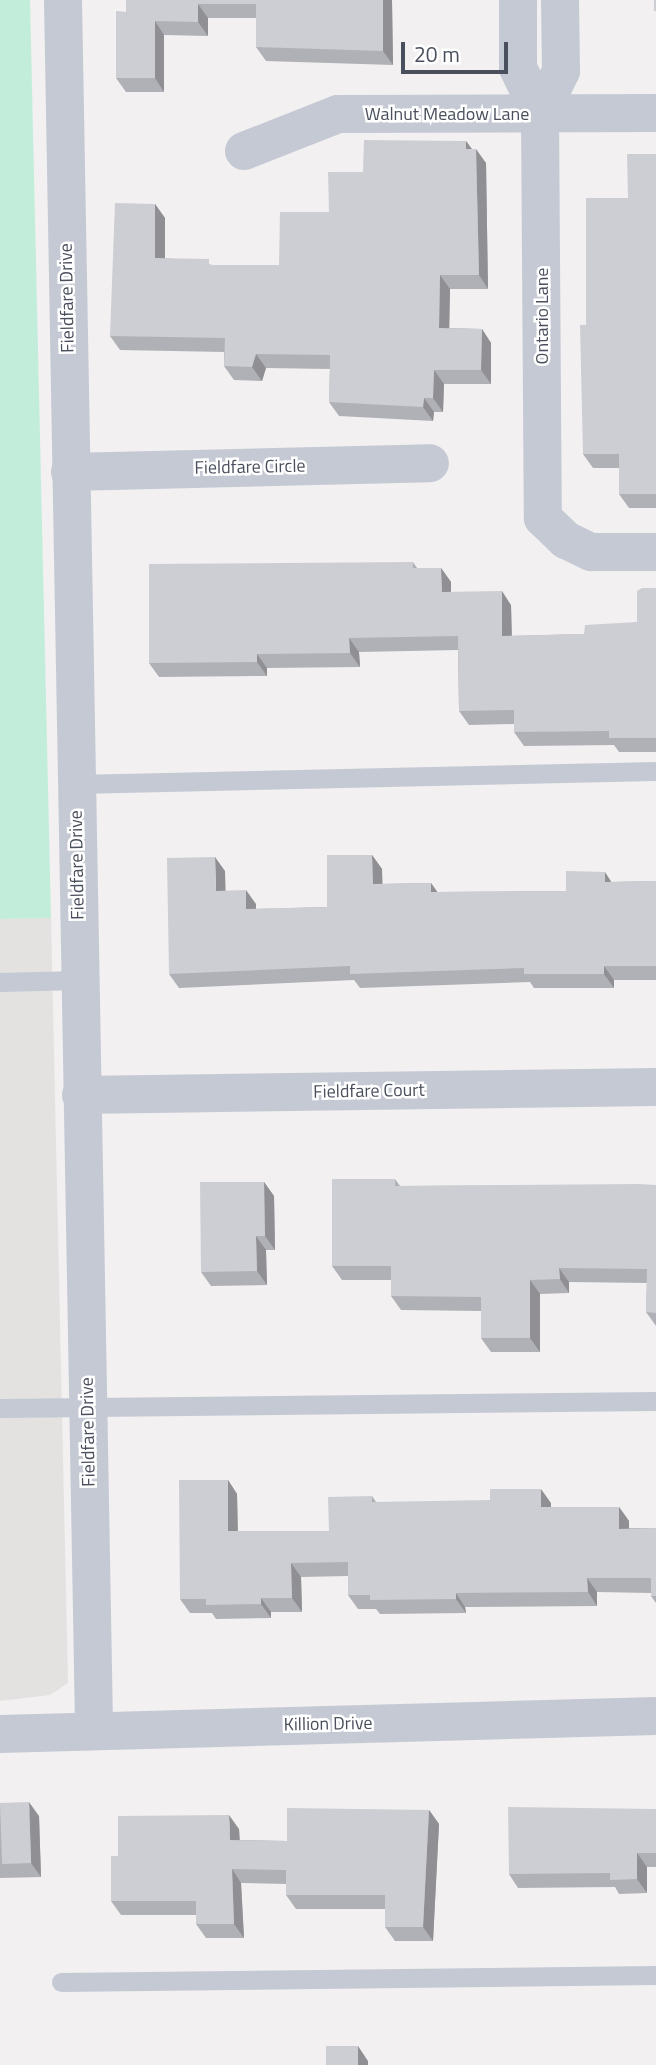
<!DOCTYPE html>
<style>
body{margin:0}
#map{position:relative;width:656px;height:2065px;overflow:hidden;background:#f2f0f0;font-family:"Titillium Web",sans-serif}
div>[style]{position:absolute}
.education>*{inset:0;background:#e3e2e1}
.green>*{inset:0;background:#c2eddb}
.service>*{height:19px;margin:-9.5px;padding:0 9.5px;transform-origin:9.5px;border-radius:9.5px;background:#c4c9d4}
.minor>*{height:38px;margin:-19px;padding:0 19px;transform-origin:19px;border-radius:19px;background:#c4c9d4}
.wall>*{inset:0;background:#b0b1b6}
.shaded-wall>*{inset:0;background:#909094}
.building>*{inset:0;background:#cdced4;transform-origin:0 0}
span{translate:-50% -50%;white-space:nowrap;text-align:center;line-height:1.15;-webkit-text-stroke:5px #fff;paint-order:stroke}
.street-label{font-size:18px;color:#494f5c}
.scale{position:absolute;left:401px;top:42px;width:107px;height:32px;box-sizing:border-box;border:4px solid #494f5c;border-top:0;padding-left:9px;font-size:21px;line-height:24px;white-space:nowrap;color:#494f5c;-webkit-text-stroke:5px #fff;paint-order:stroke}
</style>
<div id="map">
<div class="education">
<div style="clip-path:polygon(51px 918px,68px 1683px,50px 1695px,0 1701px,0 919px)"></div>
</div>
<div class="green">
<div style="clip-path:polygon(0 0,30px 0,51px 918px,0 919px)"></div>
</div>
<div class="service">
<div style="left:75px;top:784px;width:581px;rotate:-1.28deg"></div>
<div style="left:0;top:982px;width:79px;rotate:-1.5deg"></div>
<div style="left:0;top:1408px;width:656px;rotate:-0.61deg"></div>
<div style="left:61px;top:1982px;width:595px;rotate:-0.67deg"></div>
</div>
<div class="minor">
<div style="left:63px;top:0;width:1729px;rotate:88.97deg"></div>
<div style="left:518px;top:0;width:68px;rotate:90deg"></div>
<div style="left:518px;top:68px;width:51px;rotate:64.4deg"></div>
<div style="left:540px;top:114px;width:404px;rotate:89.6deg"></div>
<div style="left:543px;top:518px;width:32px;rotate:44deg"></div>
<div style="left:566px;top:540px;width:28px;rotate:26deg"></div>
<div style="left:591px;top:552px;width:65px"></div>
<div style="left:540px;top:114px;width:48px;rotate:-64deg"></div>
<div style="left:561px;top:71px;width:71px;rotate:-90.8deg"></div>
<div style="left:244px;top:151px;width:101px;rotate:-21.5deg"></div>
<div style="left:338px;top:114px;width:318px;rotate:-0.2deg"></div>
<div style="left:70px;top:472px;width:360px;rotate:-1.4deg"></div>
<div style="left:81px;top:1095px;width:575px;rotate:-0.8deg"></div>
<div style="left:0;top:1734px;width:656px;rotate:-1.57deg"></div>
</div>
<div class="wall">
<div style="clip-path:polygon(126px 0,392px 0,393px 65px,266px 61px,256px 47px,256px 18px,208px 18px,208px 36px,164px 35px,164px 92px,126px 92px,116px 78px,126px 12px)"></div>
<div style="clip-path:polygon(466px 141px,472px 149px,486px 163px,488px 289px,450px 289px,449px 328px,482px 329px,491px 343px,491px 384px,444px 384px,443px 412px,434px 412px,433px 421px,339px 416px,329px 402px,330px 369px,266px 368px,262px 381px,234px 380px,224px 366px,224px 352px,120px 350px,110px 336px,155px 204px,165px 218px,165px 258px,213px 265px,279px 265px,329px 212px,363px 172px)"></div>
<div style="clip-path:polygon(656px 154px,656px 508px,629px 508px,619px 494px,619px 468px,593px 468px,583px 454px,586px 325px,628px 198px)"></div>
<div style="clip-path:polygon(413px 562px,417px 568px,441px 568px,451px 582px,451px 592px,511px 605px,512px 636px,584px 634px,637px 622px,656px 588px,656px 752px,619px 752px,614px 745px,524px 746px,514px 732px,514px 724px,469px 725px,459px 711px,458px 650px,359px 652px,360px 667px,267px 668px,267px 676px,159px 677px,149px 663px)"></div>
<div style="clip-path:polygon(372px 855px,382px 869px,382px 884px,431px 883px,437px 892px,566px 891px,612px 882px,656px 881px,656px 980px,614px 980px,614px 988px,534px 988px,530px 982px,360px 988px,354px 980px,179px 988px,169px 974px,225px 871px,225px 891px,256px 904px,256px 909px,327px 907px)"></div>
<div style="clip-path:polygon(395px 1179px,400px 1186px,656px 1185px,656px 1326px,646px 1312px,647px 1283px,569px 1282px,569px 1293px,540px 1294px,540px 1352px,491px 1352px,481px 1338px,481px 1311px,401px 1310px,391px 1296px,391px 1280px,342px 1280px,332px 1266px)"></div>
<div style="clip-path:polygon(264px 1182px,274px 1196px,275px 1250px,266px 1250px,267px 1285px,211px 1286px,201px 1272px)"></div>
<div style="clip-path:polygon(228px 1480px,237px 1494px,238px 1531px,329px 1531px,372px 1496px,376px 1502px,551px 1503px,551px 1507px,619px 1507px,629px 1521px,629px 1528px,656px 1528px,656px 1603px,651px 1596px,651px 1593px,597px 1592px,597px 1606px,465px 1607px,466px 1613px,380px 1614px,376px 1609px,358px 1609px,348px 1595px,348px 1576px,301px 1577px,302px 1612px,271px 1612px,271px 1618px,216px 1619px,212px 1613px,190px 1613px,180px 1599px)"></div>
<div style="clip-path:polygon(0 1803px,39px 1816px,41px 1877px,0 1878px)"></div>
<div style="clip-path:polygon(656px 1809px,656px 1867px,647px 1867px,647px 1893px,619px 1894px,615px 1887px,518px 1888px,509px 1874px)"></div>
<div style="clip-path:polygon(429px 1810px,439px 1824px,433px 1941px,395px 1941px,385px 1927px,385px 1909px,296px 1909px,286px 1895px,286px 1884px,241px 1883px,244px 1938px,206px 1938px,196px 1924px,196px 1915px,121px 1915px,111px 1901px,118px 1856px,239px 1829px,240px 1840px,287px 1841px)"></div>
</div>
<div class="shaded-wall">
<div style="clip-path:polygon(383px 0,392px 0,393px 65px,383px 51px)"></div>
<div style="clip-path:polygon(198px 4px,208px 18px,208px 36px,198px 22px)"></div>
<div style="clip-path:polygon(155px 21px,164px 35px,164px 92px,155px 78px)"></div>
<div style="clip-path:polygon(466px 141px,476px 155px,466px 149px)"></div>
<div style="clip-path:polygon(476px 149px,486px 163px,488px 289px,479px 275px)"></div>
<div style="clip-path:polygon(155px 204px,165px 218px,165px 272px,155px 258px)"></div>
<div style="clip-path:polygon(440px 275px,450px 289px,449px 342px,439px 328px)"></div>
<div style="clip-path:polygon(482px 329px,491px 343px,491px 384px,481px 370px)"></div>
<div style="clip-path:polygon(256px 354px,266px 368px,262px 381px,252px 367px)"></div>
<div style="clip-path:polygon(434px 370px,444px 384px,443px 412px,433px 398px)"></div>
<div style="clip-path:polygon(424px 398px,434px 412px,433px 421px,423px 407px)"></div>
<div style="clip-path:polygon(441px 568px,451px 582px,451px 606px,442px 592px)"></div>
<div style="clip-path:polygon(502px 591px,511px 605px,512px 650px,502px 636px)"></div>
<div style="clip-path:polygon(349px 638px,359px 652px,360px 667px,350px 653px)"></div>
<div style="clip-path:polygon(257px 654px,267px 668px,267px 676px,257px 662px)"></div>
<div style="clip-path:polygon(372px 855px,382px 869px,383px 898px,373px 884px)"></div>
<div style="clip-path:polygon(215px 857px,225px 871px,226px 905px,216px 891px)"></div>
<div style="clip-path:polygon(605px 872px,614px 886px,605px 882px)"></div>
<div style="clip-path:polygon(431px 883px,441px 897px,431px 892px)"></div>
<div style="clip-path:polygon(246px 890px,256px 904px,256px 923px,246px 909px)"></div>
<div style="clip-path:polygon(604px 966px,614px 980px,614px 988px,604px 974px)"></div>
<div style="clip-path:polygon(264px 1182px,274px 1196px,275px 1250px,265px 1236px)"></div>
<div style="clip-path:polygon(256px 1236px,266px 1250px,267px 1285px,257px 1271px)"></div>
<div style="clip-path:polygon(559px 1268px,569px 1282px,569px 1293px,560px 1279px)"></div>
<div style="clip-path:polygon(530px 1280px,540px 1294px,540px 1352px,530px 1338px)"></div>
<div style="clip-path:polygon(228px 1480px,237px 1494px,238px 1545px,228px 1531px)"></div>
<div style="clip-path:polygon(541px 1489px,551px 1503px,551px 1521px,541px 1507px)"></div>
<div style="clip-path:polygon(619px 1507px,629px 1521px,629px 1543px,619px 1529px)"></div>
<div style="clip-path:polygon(291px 1563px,301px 1577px,302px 1612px,292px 1598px)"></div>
<div style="clip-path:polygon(587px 1578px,597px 1592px,597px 1606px,588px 1592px)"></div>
<div style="clip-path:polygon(456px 1593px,465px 1607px,466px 1613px,456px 1599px)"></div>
<div style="clip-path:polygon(261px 1598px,271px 1612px,271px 1618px,261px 1604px)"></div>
<div style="clip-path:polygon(29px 1802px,39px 1816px,41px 1877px,31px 1863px)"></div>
<div style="clip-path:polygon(429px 1810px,439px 1824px,433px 1941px,423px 1927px)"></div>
<div style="clip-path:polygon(229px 1815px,239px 1829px,240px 1854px,230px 1840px)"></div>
<div style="clip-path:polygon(637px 1853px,647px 1867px,647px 1893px,637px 1879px)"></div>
<div style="clip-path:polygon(232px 1869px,241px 1883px,244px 1938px,234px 1924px)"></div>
<div style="clip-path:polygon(358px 2046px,368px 2061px,368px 2065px,358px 2065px)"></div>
</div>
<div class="building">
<div style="clip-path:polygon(126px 0,383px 0,383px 51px,256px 47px,256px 4px,198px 4px,198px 22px,155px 21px,155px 78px,116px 78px,116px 11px,126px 12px)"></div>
<div style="left:654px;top:0;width:2px;height:11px"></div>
<div style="clip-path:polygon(364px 140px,466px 141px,466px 149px,476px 149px,479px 275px,440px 275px,439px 328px,482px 329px,481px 370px,434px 370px,433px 398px,424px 398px,423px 407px,329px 402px,330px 355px,256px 354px,252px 367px,224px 366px,225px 338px,110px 336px,115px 203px,155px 204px,155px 258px,209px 259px,209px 265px,279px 265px,280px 212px,329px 212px,328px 172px,363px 172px)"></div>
<div style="clip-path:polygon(627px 154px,656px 154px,656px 494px,619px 494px,619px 454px,583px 454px,580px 325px,586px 325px,586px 198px,628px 198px)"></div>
<div style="clip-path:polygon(413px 562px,413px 568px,441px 568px,442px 592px,502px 591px,502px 636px,584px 634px,585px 625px,637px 622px,637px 591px,642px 588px,656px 588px,656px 738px,609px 738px,609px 731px,514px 732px,514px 710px,459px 711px,458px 636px,349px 638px,350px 653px,257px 654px,257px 662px,149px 663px,149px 564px)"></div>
<div style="clip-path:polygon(327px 855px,372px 855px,373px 884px,431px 883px,431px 892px,566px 891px,566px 871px,605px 872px,605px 882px,656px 881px,656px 966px,604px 966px,604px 974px,524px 974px,524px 968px,350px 974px,350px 966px,169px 974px,167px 858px,215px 857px,216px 891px,246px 890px,246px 909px,327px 907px)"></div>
<div style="clip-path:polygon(332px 1179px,395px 1179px,395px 1186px,639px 1184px,656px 1185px,656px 1313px,646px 1312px,647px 1269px,559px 1268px,560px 1279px,530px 1280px,530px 1338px,481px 1338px,481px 1297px,391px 1296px,391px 1266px,332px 1266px)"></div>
<div style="clip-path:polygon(200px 1182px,264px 1182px,265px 1236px,256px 1236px,257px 1271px,201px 1272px)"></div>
<div style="clip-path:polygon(179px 1480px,228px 1480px,228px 1531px,329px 1531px,328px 1497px,372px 1496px,372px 1502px,490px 1500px,490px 1489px,541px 1489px,541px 1507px,619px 1507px,619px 1529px,656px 1528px,656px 1596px,651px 1596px,651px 1578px,587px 1578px,588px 1592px,456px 1593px,456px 1599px,370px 1600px,370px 1595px,348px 1595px,348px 1562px,291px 1563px,292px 1598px,261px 1598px,261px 1604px,206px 1605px,206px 1599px,180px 1599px)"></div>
<div style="left:29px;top:1802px;width:61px;height:29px;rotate:88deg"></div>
<div style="clip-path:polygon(508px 1807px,656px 1809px,656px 1853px,637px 1853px,637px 1879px,610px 1880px,610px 1873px,509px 1874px)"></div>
<div style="clip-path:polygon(287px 1808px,429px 1810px,423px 1927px,385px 1927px,385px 1895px,286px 1895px,286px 1870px,232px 1869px,234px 1924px,196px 1924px,196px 1901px,111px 1901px,111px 1856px,118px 1856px,118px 1816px,229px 1815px,230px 1840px,287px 1841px)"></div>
<div style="left:358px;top:2046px;width:19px;height:32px;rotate:90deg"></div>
</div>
<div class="street-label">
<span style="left:447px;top:114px">Walnut Meadow Lane</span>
<span style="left:67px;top:298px;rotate:-91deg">Fieldfare Drive</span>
<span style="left:542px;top:316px;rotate:-90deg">Ontario Lane</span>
<span style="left:250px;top:467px;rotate:-1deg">Fieldfare Circle</span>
<span style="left:77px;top:865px;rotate:-91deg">Fieldfare Drive</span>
<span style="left:369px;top:1091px;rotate:-1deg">Fieldfare Court</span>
<span style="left:88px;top:1432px;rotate:-91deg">Fieldfare Drive</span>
<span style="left:328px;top:1724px;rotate:-1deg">Killion Drive</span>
</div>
<div class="scale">20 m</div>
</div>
